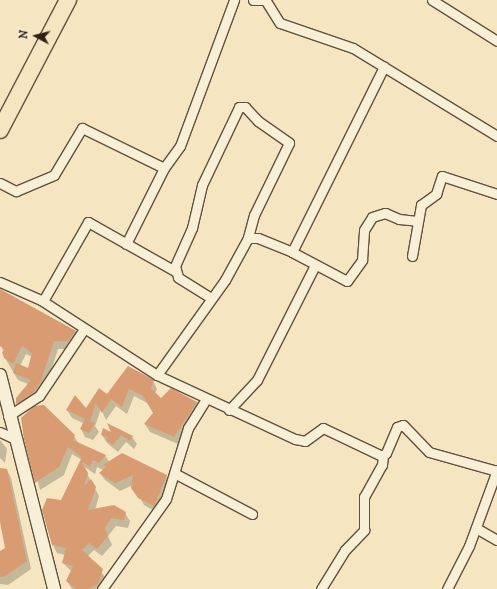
<!DOCTYPE html>
<style>
body{margin:0}
#map{position:relative;width:497px;height:589px;overflow:hidden;background:#f5e6c1;font-family:"IM FELL DW Pica",serif}
div>[style]{position:absolute}
.shadow>*{inset:0;background:#0003}
.building>*{inset:0;background:#d99b72}
.roads{filter:drop-shadow(1px 0 #60523e) drop-shadow(-1px 0 #60523e) drop-shadow(0 1px #60523e) drop-shadow(0 -1px #60523e)}
.street>*{height:9px;margin:-4.5px;padding:0 4.5px;transform-origin:4.5px;border-radius:4.5px;background:#f8efd7}
.secondary>*{height:12px;margin:-6px;padding:0 6px;transform-origin:6px;border-radius:6px;background:#f8efd7}
.highway>*{height:16px;margin:-8px;padding:0 8px;transform-origin:8px;border-radius:8px;background:#f5e6c1}
span{translate:-50% -50%;white-space:nowrap;text-align:center;line-height:1.15;-webkit-text-stroke:3.5px #f8efd7;paint-order:stroke}
.north{position:absolute;left:16px;top:16px;width:40px;height:40px;-webkit-text-stroke:3px #f8efd7;paint-order:stroke;rotate:277deg;font-size:11px;font-weight:700;line-height:16px;text-align:center;color:#2e2113}
.north::after{content:'';display:block;margin:auto;width:14px;height:18px;background:#2e2113;clip-path:polygon(50% 0,100% 100%,50% 72%,0 100%)}
</style>
<div id="map">
<div class="shadow">
<div style="clip-path:polygon(evenodd,0 290px,75px 331px,79px 339px,73px 349px,58px 349px,45px 389px,21px 411px,17px 398px,28px 384px,18px 380px,5px 358px,0 341px,0 290px,26px 354px,32px 357px,28px 370px,20px 366px,26px 354px)"></div>
<div style="clip-path:polygon(153px 381px,157px 389px,155px 394px,161px 399px,197px 402px,201px 410px,178px 444px,150px 432px,145px 424px,154px 413px,149px 404px,134px 396px,127px 414px,116px 406px,106px 420px,101px 409px,95px 426px,99px 432px,93px 440px,85px 437px,81px 429px,83px 423px,72px 418px,67px 410px,86px 409px,107px 395px)"></div>
<div style="clip-path:polygon(22px 418px,74px 436px,79px 444px,105px 455px,109px 462px,166px 476px,171px 484px,158px 513px,144px 505px,133px 485px,120px 491px,105px 480px,100px 473px,103px 470px,97px 467px,95px 474px,83px 466px,99px 496px,95px 510px,125px 513px,130px 521px,128px 528px,116px 526px,108px 536px,112px 545px,102px 556px,94px 550px,88px 556px,106px 578px,103px 589px,72px 589px,67px 581px,72px 572px,63px 563px,65px 555px,57px 553px,53px 545px,61px 501px,82px 460px,72px 454px,64px 475px,40px 490px)"></div>
<div style="clip-path:polygon(109px 425px,132px 437px,137px 444px,134px 449px,126px 442px,118px 452px,107px 443px,102px 435px,114px 435px)"></div>
<div style="clip-path:polygon(0 440px,7px 449px,5px 463px,0 458px)"></div>
<div style="clip-path:polygon(0 469px,7px 470px,11px 478px,31px 569px,8px 585px,0 584px,0 552px,6px 549px,0 517px)"></div>
</div>
<div class="building">
<div style="clip-path:polygon(0 289px,76px 331px,68px 341px,54px 341px,41px 381px,33px 393px,16px 404px,16px 398px,31px 380px,13px 373px,16px 363px,28px 368px,32px 353px,22px 346px,13px 364px,4px 358px,2px 352px,5px 350px,0 346px)"></div>
<div style="clip-path:polygon(128px 366px,154px 380px,151px 388px,161px 398px,171px 388px,197px 402px,174px 437px,144px 424px,153px 413px,143px 396px,129px 389px,122px 407px,111px 399px,102px 413px,96px 403px,90px 421px,95px 423px,89px 433px,80px 429px,85px 419px,66px 410px,75px 395px,86px 408px,99px 388px,107px 394px)"></div>
<div style="clip-path:polygon(44px 405px,75px 435px,73px 440px,106px 455px,99px 463px,93px 460px,90px 467px,81px 461px,88px 473px,84px 486px,91px 479px,96px 487px,88px 510px,114px 505px,126px 512px,124px 520px,111px 518px,105px 528px,108px 536px,97px 549px,89px 543px,82px 550px,103px 569px,98px 584px,88px 589px,77px 589px,66px 581px,73px 566px,62px 563px,66px 548px,52px 545px,42px 510px,47px 498px,61px 500px,82px 457px,68px 447px,59px 467px,35px 483px,24px 439px,21px 418px,34px 406px)"></div>
<div style="clip-path:polygon(107px 423px,133px 436px,130px 441px,121px 435px,113px 445px,106px 440px,108px 438px,101px 435px,103px 428px,111px 432px)"></div>
<div style="clip-path:polygon(122px 453px,167px 475px,154px 506px,138px 498px,131px 488px,133px 475px,115px 483px,99px 473px,106px 467px,103px 465px)"></div>
<div style="clip-path:polygon(0 468px,7px 469px,27px 561px,4px 577px,0 577px,0 551px,5px 548px,0 522px)"></div>
</div>
<div class="roads">
<div class="street">
<div style="left:253px;top:0;width:13px"></div>
<div style="left:432px;top:0;width:77px;rotate:32.2deg"></div>
<div style="left:266px;top:1px;width:26px;rotate:58deg"></div>
<div style="left:280px;top:23px;width:77px;rotate:18.9deg"></div>
<div style="left:353px;top:48px;width:169px;rotate:31.4deg"></div>
<div style="left:0;top:183px;width:18px;rotate:27deg"></div>
<div style="left:16px;top:191px;width:41px;rotate:-22.8deg"></div>
<div style="left:54px;top:175px;width:55px;rotate:-59.2deg"></div>
<div style="left:82px;top:128px;width:91px;rotate:26deg"></div>
<div style="left:126px;top:244px;width:85px;rotate:-63.4deg"></div>
<div style="left:164px;top:168px;width:27px;rotate:-54deg"></div>
<div style="left:180px;top:146px;width:156px;rotate:-69.7deg"></div>
<div style="left:292px;top:252px;width:207px;rotate:-63.6deg"></div>
<div style="left:412px;top:256px;width:52px;rotate:-80deg"></div>
<div style="left:421px;top:205px;width:19px;rotate:-36deg"></div>
<div style="left:436px;top:194px;width:19px;rotate:-72deg"></div>
<div style="left:442px;top:176px;width:58px;rotate:18.1deg"></div>
<div style="left:0;top:282px;width:45px;rotate:23.7deg"></div>
<div style="left:41px;top:300px;width:138px;rotate:32.9deg"></div>
<div style="left:157px;top:375px;width:152px;rotate:24.9deg"></div>
<div style="left:295px;top:439px;width:10px;rotate:11deg"></div>
<div style="left:305px;top:441px;width:22px;rotate:-36deg"></div>
<div style="left:323px;top:428px;width:65px;rotate:25.4deg"></div>
<div style="left:382px;top:456px;width:5px;rotate:-37deg"></div>
<div style="left:386px;top:453px;width:28px;rotate:-67deg"></div>
<div style="left:397px;top:427px;width:6px;rotate:-18deg"></div>
<div style="left:403px;top:425px;width:37px;rotate:46deg"></div>
<div style="left:429px;top:452px;width:71px;rotate:15.6deg"></div>
<div style="left:211px;top:298px;width:39px;rotate:-148deg"></div>
<div style="left:178px;top:277px;width:11px;rotate:-105deg"></div>
<div style="left:175px;top:266px;width:42px;rotate:-65.9deg"></div>
<div style="left:192px;top:228px;width:44px;rotate:-76.9deg"></div>
<div style="left:202px;top:185px;width:86px;rotate:-64.6deg"></div>
<div style="left:239px;top:107px;width:6px"></div>
<div style="left:245px;top:107px;width:19px;rotate:47deg"></div>
<div style="left:258px;top:121px;width:38px;rotate:35deg"></div>
<div style="left:289px;top:143px;width:80px;rotate:115.9deg"></div>
<div style="left:254px;top:215px;width:24px;rotate:105deg"></div>
<div style="left:43px;top:301px;width:91px;rotate:-60.3deg"></div>
<div style="left:88px;top:222px;width:100px;rotate:29.4deg"></div>
<div style="left:157px;top:375px;width:117px;rotate:-54.4deg"></div>
<div style="left:225px;top:280px;width:48px;rotate:-61.3deg"></div>
<div style="left:248px;top:238px;width:10px"></div>
<div style="left:258px;top:238px;width:37px;rotate:22deg"></div>
<div style="left:292px;top:252px;width:62px;rotate:27.8deg"></div>
<div style="left:347px;top:281px;width:26px;rotate:-54deg"></div>
<div style="left:362px;top:260px;width:30px;rotate:-86deg"></div>
<div style="left:364px;top:230px;width:15px;rotate:-58deg"></div>
<div style="left:372px;top:217px;width:14px;rotate:-17deg"></div>
<div style="left:385px;top:213px;width:15px;rotate:23deg"></div>
<div style="left:399px;top:219px;width:18px;rotate:6deg"></div>
<div style="left:229px;top:410px;width:41px;rotate:-47deg"></div>
<div style="left:257px;top:380px;width:129px;rotate:-63.2deg"></div>
<div style="left:8px;top:416px;width:37px;rotate:-33deg"></div>
<div style="left:39px;top:396px;width:81px;rotate:-56.1deg"></div>
<div style="left:0;top:432px;width:17px;rotate:25deg"></div>
<div style="left:176px;top:474px;width:86px;rotate:27.8deg"></div>
<div style="left:476px;top:528px;width:24px;rotate:30deg"></div>
<div style="left:102px;top:589px;width:110px;rotate:-54.6deg"></div>
<div style="left:166px;top:499px;width:74px;rotate:-72.8deg"></div>
<div style="left:188px;top:428px;width:34px;rotate:-58deg"></div>
<div style="left:321px;top:589px;width:46px;rotate:-58.4deg"></div>
<div style="left:345px;top:550px;width:28px;rotate:-46deg"></div>
<div style="left:364px;top:530px;width:33px;rotate:-90deg"></div>
<div style="left:364px;top:497px;width:37px;rotate:-61deg"></div>
<div style="left:382px;top:465px;width:9px;rotate:-84deg"></div>
<div style="left:447px;top:589px;width:48px;rotate:-62.9deg"></div>
<div style="left:469px;top:546px;width:81px;rotate:-69.8deg"></div>
</div>
<div class="secondary">
<div style="left:0;top:375px;width:221px;rotate:75.8deg"></div>
</div>
<div class="highway">
<div style="left:0;top:130px;width:147px;rotate:-62.4deg"></div>
</div>
</div>
<div class="north">N</div>
</div>
